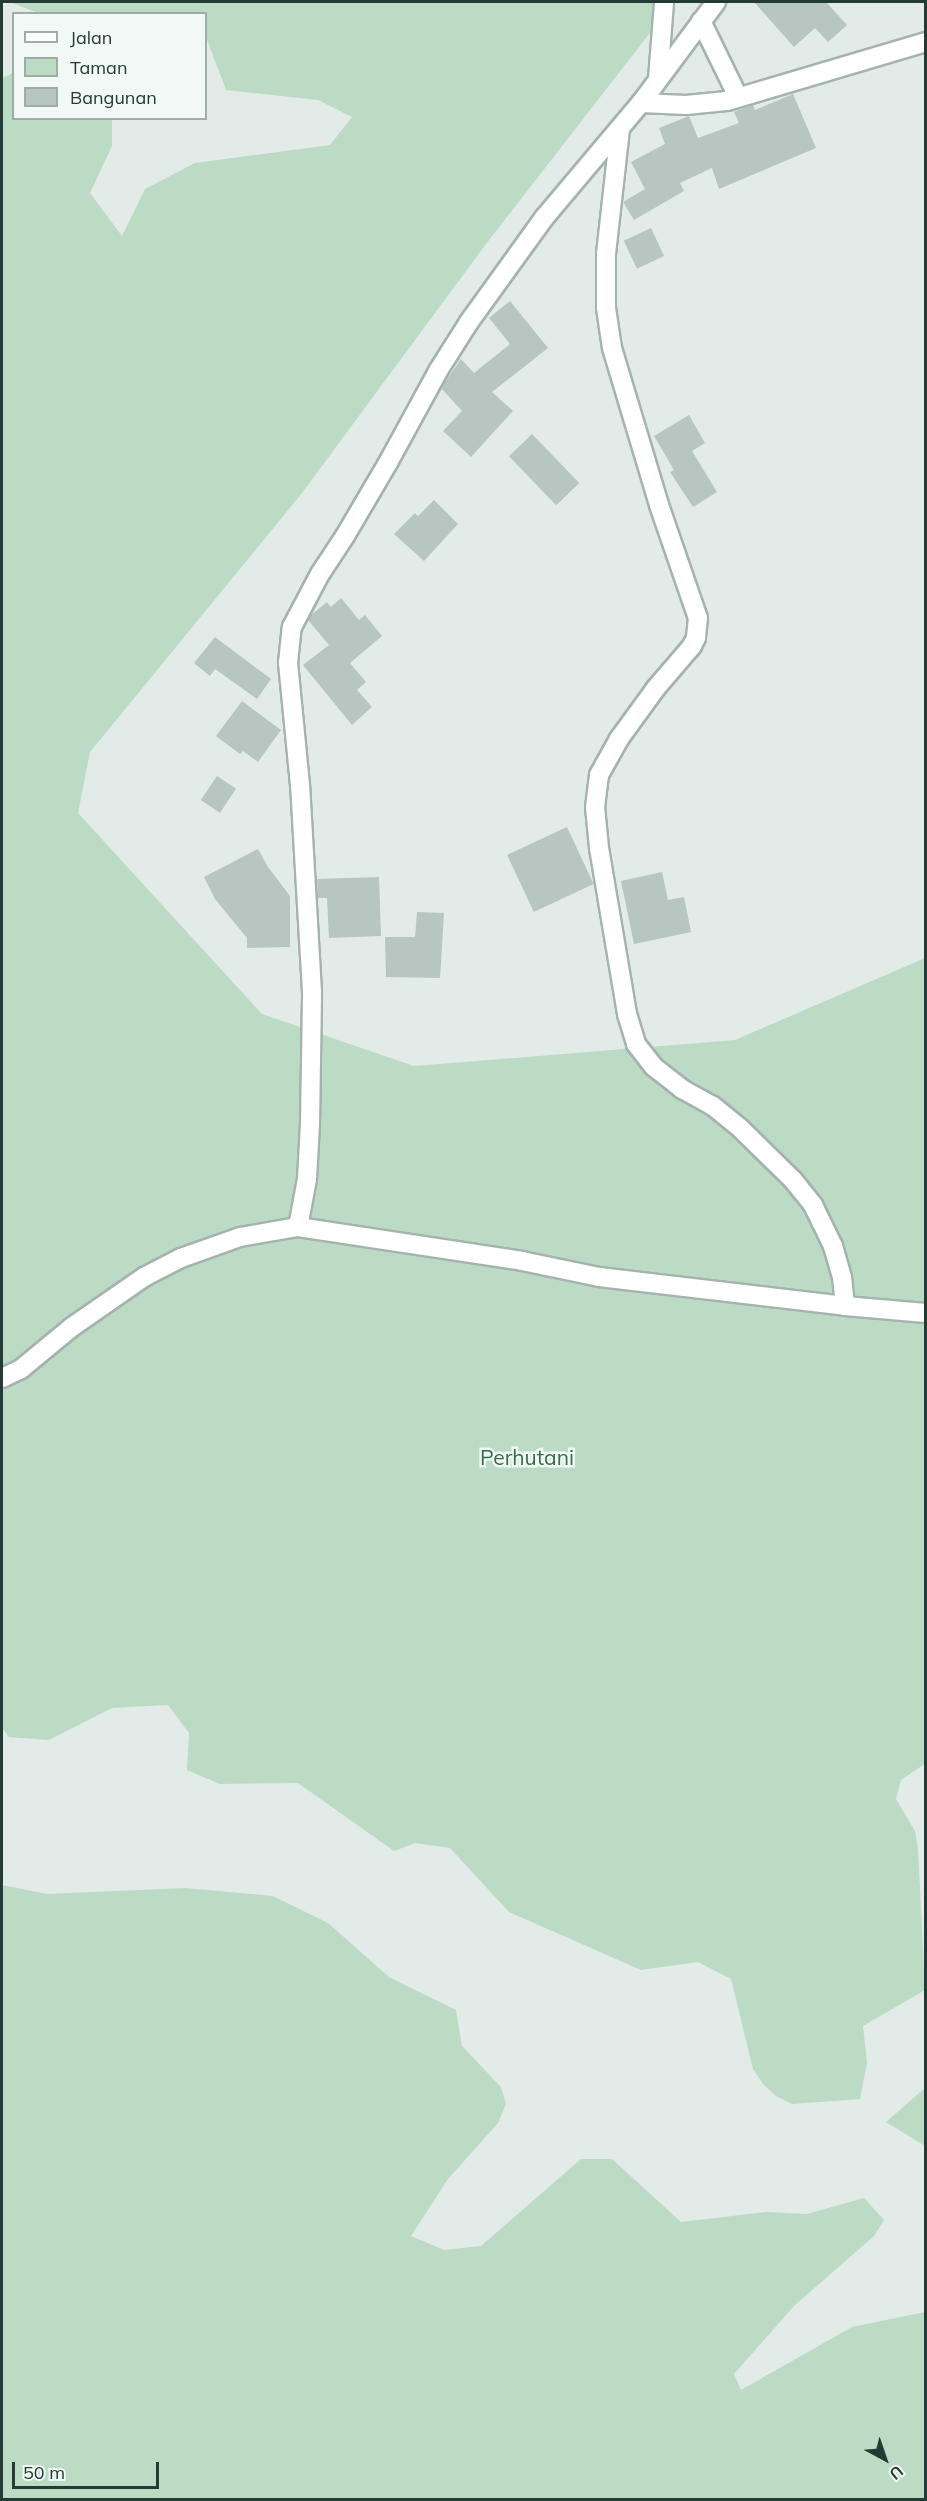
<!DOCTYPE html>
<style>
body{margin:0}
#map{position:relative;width:927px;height:2501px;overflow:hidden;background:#e2ebe7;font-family:Mulish,sans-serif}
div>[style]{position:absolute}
.green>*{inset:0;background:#bcdbc4}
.building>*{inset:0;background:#b7c6c0;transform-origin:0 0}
.roads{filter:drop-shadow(2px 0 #a5b3ae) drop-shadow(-2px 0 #a5b3ae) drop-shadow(0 2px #a5b3ae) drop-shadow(0 -2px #a5b3ae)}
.street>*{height:18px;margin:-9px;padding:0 9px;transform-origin:9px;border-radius:9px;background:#fff}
.secondary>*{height:18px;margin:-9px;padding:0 9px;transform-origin:9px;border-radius:9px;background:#fff}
span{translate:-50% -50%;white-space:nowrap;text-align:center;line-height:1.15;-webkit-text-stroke:5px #f2f8f5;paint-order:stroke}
.park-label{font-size:21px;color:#306f47}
.frame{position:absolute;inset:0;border:3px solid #233b34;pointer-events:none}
.legend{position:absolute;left:12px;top:12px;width:195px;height:108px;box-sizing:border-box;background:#f2f8f5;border:2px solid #9faca8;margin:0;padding:8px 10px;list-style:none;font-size:18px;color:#233b34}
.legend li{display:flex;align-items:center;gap:12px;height:30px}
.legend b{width:30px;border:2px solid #9faca8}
.north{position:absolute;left:855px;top:2429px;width:60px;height:60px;-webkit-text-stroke:4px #f2f8f5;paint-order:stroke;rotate:140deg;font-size:16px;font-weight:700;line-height:24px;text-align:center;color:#233b34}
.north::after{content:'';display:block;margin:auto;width:21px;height:27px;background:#233b34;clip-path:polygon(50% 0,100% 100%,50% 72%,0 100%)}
.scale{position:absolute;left:12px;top:2462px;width:147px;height:27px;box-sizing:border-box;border:3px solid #233b34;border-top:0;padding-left:8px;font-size:18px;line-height:21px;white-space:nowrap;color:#233b34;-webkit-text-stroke:4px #f2f8f5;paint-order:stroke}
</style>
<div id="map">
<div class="green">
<div style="clip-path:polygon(10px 2px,674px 2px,486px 244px,302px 493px,90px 752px,78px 813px,262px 1014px,414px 1066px,735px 1040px,925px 958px,926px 1763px,901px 1780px,896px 1799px,915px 1831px,918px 1848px,925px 1990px,863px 2026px,867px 2063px,860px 2099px,792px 2104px,776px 2096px,763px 2084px,753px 2069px,731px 1979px,698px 1962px,641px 1970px,509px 1912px,450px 1848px,415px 1843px,394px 1851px,298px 1783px,220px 1784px,187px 1770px,189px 1733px,168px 1705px,112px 1708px,49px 1740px,9px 1737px,2px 1728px,2px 78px,13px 73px,14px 118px,112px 119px,112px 146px,90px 193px,122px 236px,145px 189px,195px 163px,330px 145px,352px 117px,318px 100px,226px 90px,206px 37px,206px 14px,38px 13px)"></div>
<div style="clip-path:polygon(2px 1885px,47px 1894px,185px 1888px,273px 1896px,328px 1923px,389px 1977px,456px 2010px,462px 2046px,501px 2087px,506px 2104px,498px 2123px,448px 2179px,411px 2236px,444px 2250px,481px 2246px,581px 2159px,612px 2159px,681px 2222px,767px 2212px,807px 2214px,864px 2198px,884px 2220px,874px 2236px,795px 2305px,734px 2374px,741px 2390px,852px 2327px,925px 2312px,925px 2499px,2px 2499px)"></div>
<div style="clip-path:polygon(925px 2088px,925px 2146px,886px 2122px)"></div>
</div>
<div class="building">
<div style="clip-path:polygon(754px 2px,826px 2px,847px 25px,828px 42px,815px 28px,794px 47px)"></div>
<div style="clip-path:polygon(793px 94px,816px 148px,719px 189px,712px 168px,680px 183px,684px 191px,634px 220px,623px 202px,645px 189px,631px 162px,665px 144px,659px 128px,689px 116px,698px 138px,739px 123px,734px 112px,753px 105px,755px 110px)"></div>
<div style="left:651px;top:228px;width:31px;height:30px;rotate:65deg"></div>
<div style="clip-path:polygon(510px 301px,548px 348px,492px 392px,513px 411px,471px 457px,443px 431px,462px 411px,441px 388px,461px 359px,474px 373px,510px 344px,489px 318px)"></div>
<div style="clip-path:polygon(689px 415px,705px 443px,692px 451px,717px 492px,693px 507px,670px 472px,674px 470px,654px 436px)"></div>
<div style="left:532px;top:434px;width:68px;height:32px;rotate:46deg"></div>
<div style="clip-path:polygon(434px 500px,458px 524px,424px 561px,394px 534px,415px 513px,418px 516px)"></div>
<div style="clip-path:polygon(341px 598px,359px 620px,365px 615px,382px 636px,350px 663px,366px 682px,357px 690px,372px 707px,352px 725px,303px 665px,329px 645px,308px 620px,311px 615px,327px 602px,331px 607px)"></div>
<div style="clip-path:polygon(215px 637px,271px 679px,257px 699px,215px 669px,210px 676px,194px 663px)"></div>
<div style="clip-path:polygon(242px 701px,281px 730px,258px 762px,243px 751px,240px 754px,216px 736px)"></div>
<div style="left:217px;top:776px;width:23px;height:29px;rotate:34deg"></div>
<div style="left:567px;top:827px;width:63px;height:66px;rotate:65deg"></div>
<div style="clip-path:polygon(258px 849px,268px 867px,290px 896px,290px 947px,247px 948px,247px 938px,215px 899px,204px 877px)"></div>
<div style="clip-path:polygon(662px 872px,668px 900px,684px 897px,691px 932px,634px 944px,621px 881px)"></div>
<div style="clip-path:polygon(379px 877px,381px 936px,329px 938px,327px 898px,318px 898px,317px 879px)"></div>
<div style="clip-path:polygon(417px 912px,444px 913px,440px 978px,386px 977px,385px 937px,415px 937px)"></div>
</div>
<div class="roads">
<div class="street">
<div style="left:701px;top:21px;width:85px;rotate:64deg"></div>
<div style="left:658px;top:79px;width:77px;rotate:-85.5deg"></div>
<div style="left:641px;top:103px;width:45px;rotate:2.5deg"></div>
<div style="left:686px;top:105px;width:41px;rotate:-5.6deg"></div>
<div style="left:727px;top:101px;width:208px;rotate:-16.5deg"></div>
<div style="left:620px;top:129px;width:125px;rotate:96.4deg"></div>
<div style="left:606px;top:253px;width:55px;rotate:90deg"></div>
<div style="left:606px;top:308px;width:40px;rotate:81.5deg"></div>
<div style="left:612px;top:348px;width:164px;rotate:73.3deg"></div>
<div style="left:659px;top:505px;width:120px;rotate:71deg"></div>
<div style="left:698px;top:618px;width:20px;rotate:96deg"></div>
<div style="left:696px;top:638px;width:9px;rotate:117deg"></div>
<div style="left:692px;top:646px;width:55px;rotate:130.6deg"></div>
<div style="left:656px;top:688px;width:63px;rotate:126deg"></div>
<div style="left:619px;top:739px;width:41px;rotate:119.1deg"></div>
<div style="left:599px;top:775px;width:32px;rotate:97deg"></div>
<div style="left:595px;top:807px;width:41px;rotate:84.4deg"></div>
<div style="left:599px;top:848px;width:168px;rotate:80.4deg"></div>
<div style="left:627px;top:1014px;width:31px;rotate:73deg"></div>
<div style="left:636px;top:1044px;width:29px;rotate:52deg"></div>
<div style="left:654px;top:1067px;width:36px;rotate:38deg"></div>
<div style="left:682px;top:1089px;width:35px;rotate:29deg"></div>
<div style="left:713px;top:1106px;width:36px;rotate:39deg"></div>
<div style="left:741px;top:1129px;width:73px;rotate:44.4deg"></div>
<div style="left:793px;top:1180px;width:32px;rotate:51deg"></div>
<div style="left:813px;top:1205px;width:46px;rotate:64deg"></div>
<div style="left:833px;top:1246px;width:32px;rotate:74deg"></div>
<div style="left:842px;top:1277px;width:29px;rotate:84deg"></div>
<div style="left:298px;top:1227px;width:49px;rotate:-79.4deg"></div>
<div style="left:307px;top:1179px;width:55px;rotate:-86.9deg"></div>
<div style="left:310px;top:1124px;width:132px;rotate:-89.1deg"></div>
<div style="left:312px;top:992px;width:207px;rotate:-93.3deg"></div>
<div style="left:300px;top:785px;width:123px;rotate:-95.6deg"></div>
<div style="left:288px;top:663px;width:36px;rotate:-84deg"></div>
<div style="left:292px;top:627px;width:60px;rotate:-62.2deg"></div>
<div style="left:320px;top:574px;width:45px;rotate:-56.7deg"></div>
<div style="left:345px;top:536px;width:87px;rotate:-59.6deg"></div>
<div style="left:389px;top:461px;width:102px;rotate:-61.4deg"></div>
<div style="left:438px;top:371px;width:58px;rotate:-57.7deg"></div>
<div style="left:469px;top:322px;width:128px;rotate:-54.2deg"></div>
<div style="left:544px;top:218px;width:150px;rotate:-49.9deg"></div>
<div style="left:641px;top:103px;width:126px;rotate:-53.4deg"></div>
</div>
<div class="secondary">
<div style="left:2px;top:1378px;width:21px;rotate:-25deg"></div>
<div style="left:21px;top:1369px;width:66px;rotate:-39.5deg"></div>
<div style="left:72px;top:1327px;width:88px;rotate:-34.8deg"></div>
<div style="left:144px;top:1277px;width:42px;rotate:-27.2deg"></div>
<div style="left:181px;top:1258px;width:63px;rotate:-19.6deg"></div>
<div style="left:240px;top:1237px;width:59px;rotate:-9.8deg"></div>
<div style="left:298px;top:1227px;width:227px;rotate:8.6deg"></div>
<div style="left:522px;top:1261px;width:79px;rotate:11.7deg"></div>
<div style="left:599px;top:1277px;width:248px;rotate:6.7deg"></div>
<div style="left:845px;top:1306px;width:81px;rotate:4.9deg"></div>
</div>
</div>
<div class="park-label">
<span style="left:527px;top:1457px">Perhutani</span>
</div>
<div class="frame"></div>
<ul class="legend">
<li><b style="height:8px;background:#fff"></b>Jalan</li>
<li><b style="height:16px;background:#bcdbc4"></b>Taman</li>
<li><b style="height:16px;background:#b7c6c0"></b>Bangunan</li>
</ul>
<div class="north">U</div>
<div class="scale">50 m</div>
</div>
